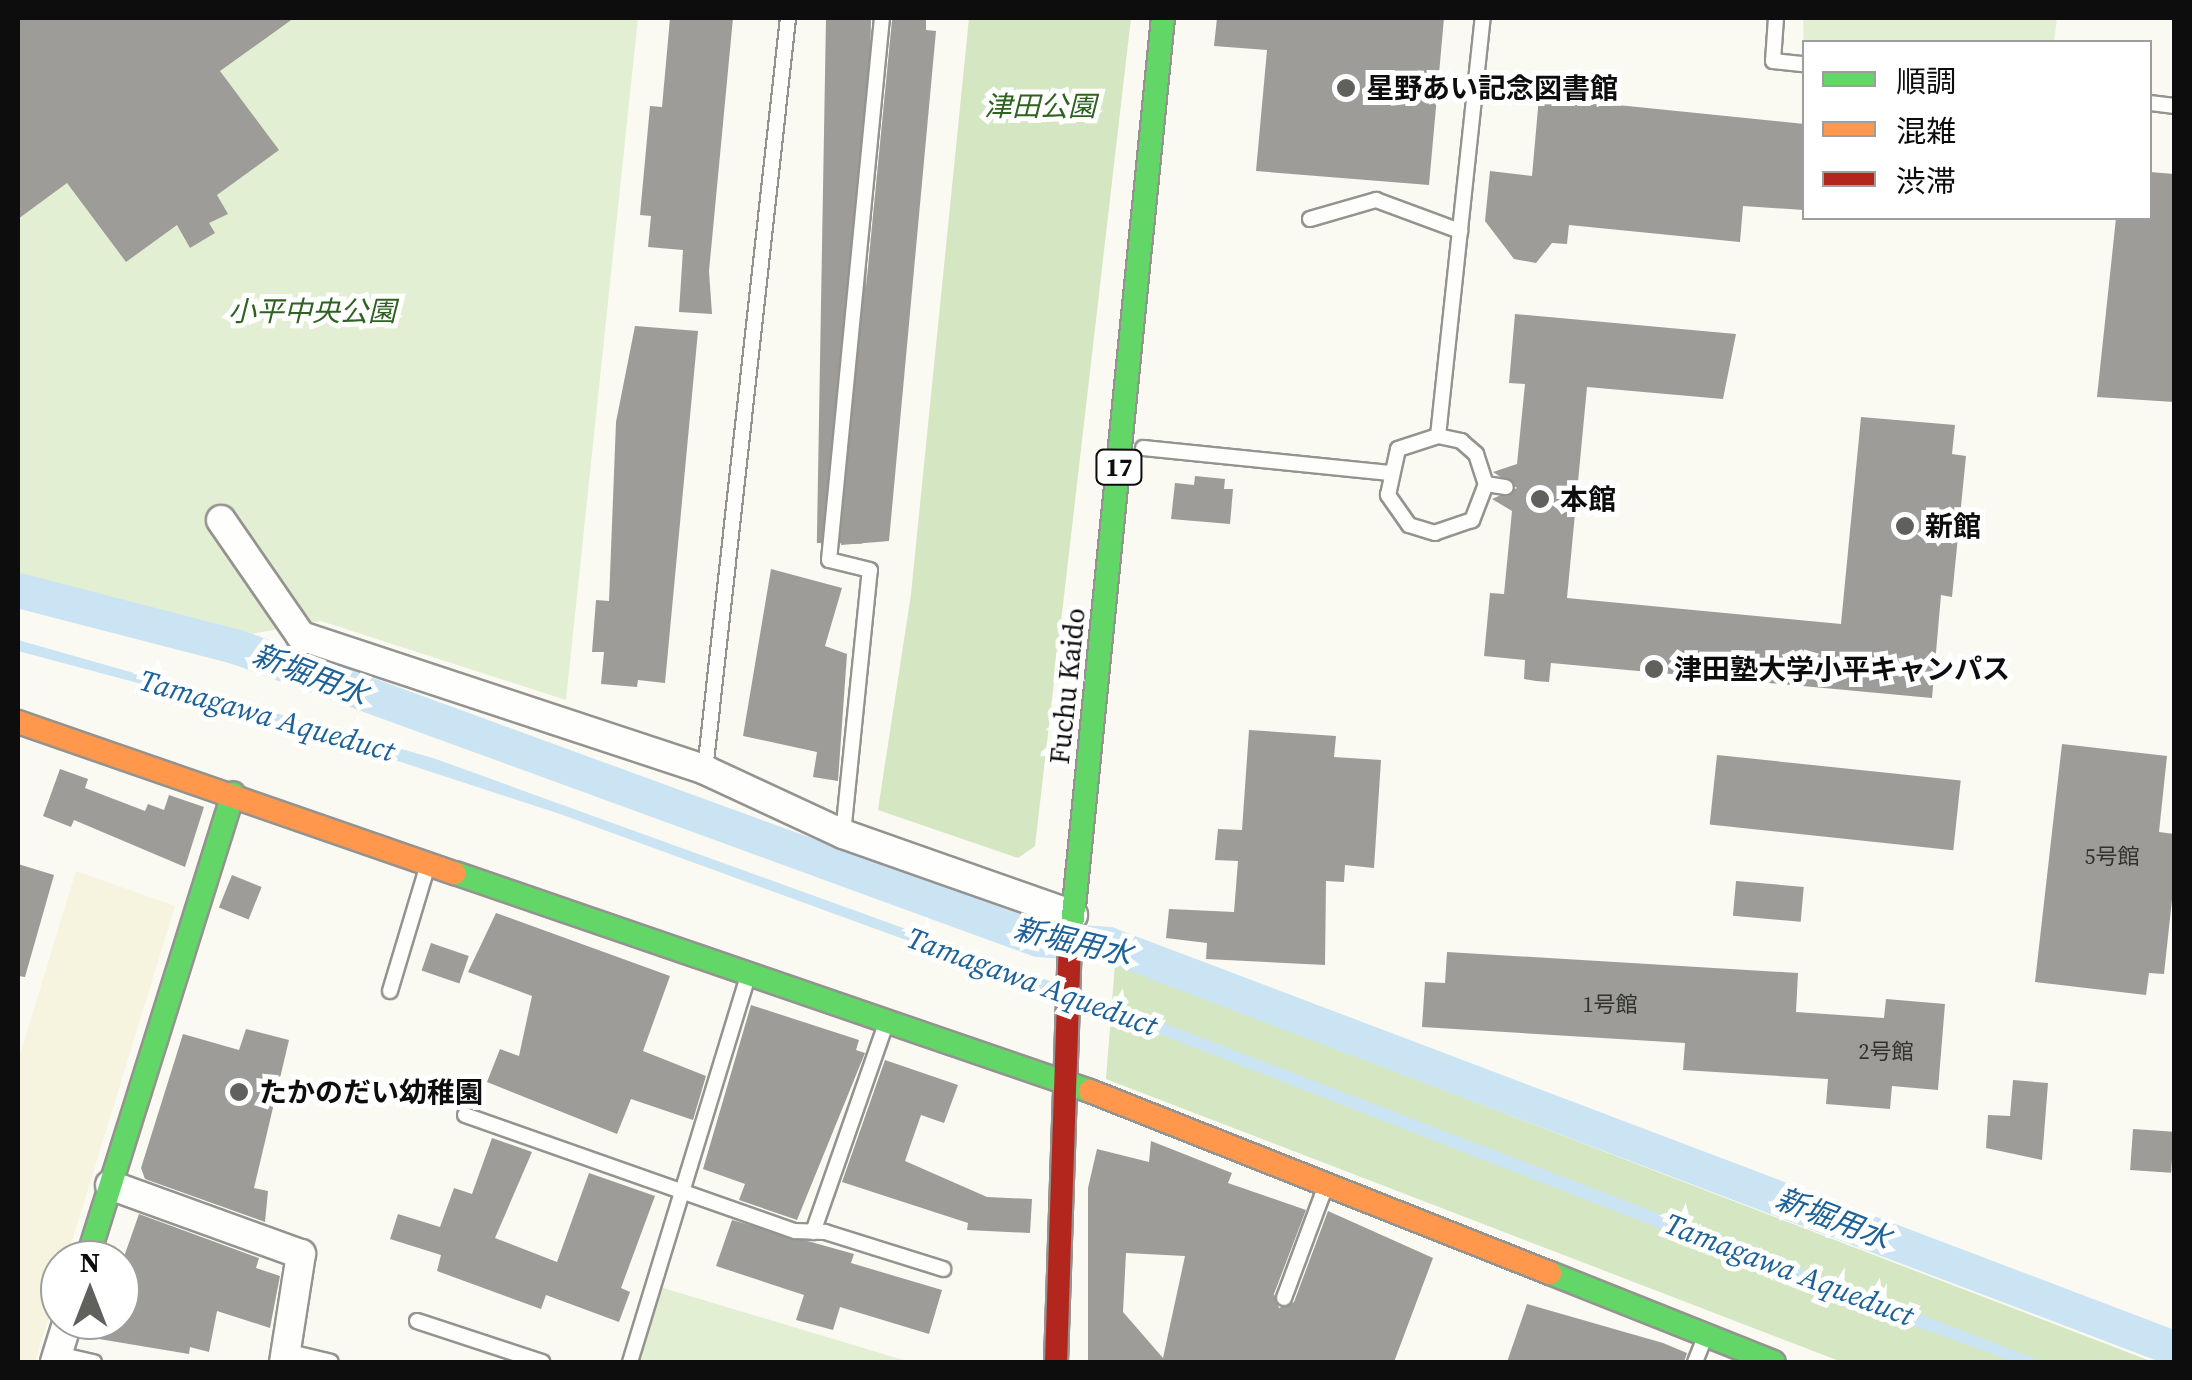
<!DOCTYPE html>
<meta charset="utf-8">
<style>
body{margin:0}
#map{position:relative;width:2192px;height:1380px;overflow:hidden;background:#faf9f2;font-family:"Source Serif 4","Noto Sans JP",serif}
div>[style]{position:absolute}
.farmland>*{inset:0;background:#f6f4df}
.green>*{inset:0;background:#e3efd3}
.forest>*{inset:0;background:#d4e6c2}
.water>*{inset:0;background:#cae4f3}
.canal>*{height:35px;margin:-17.5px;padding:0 17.5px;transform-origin:17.5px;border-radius:17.5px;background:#cae4f3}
.building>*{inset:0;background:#9d9c98;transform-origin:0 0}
.roads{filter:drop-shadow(2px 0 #949390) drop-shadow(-2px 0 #949390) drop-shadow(0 2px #949390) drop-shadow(0 -2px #949390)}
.lane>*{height:14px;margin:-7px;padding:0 7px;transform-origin:7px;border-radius:7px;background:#fefefd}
.street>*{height:28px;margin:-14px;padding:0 14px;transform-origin:14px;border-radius:14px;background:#fefefd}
.fast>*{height:22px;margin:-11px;padding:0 11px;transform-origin:11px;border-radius:11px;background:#63d668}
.slow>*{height:22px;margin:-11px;padding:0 11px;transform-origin:11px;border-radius:11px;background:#ff974d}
.jam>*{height:22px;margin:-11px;padding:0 11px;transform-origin:11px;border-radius:11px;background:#b3261e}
.dots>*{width:28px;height:28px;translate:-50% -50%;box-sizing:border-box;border:5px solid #fff;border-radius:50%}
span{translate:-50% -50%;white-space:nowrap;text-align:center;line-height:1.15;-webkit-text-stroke:10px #fff;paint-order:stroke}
.number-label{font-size:22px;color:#313130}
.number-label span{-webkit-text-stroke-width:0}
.shield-label span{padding:2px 8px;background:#fff;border:2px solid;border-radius:8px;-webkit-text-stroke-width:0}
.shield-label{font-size:25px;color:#0d0d0d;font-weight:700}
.poi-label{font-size:28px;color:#0d0d0d;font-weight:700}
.left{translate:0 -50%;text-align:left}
.park-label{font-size:28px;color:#2e6221;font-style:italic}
.street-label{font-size:28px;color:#0d0d0d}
.water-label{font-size:30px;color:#1d6199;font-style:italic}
.frame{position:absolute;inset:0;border:20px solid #0d0d0d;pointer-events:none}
.legend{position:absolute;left:1802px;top:40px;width:350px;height:180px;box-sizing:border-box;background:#fff;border:2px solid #9e9e9e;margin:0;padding:12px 18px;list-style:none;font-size:30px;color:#0d0d0d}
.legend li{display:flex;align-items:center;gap:20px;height:50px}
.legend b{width:50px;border:2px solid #9e9e9e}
.north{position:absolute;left:40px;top:1240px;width:100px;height:100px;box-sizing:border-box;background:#fff;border:2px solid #9e9e9e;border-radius:50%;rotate:0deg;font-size:28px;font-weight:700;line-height:40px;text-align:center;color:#0d0d0d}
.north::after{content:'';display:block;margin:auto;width:35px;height:45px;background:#60605d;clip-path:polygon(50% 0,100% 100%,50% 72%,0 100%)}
</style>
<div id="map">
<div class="farmland">
<div style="clip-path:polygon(76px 871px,175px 906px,35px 1362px,18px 1362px,18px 1061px)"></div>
</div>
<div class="green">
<div style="clip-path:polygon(18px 18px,638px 18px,566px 700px,321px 621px,252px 634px,18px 574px)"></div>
<div style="clip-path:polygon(1803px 18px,2057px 18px,2054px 42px,1804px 42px,1804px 54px)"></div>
<div style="clip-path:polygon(660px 1287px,910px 1362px,636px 1362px)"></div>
</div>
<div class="forest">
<div style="clip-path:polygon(969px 18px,1131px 18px,1035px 846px,1018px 858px,878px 810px,911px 594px)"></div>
<div style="clip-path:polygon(1115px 964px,2153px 1362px,1842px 1362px,1106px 1079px)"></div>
</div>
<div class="water">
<div style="clip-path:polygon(18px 640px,433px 758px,1127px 1009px,2044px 1362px,2015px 1362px,1851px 1303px,1090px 1007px,563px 815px,254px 714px,18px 651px)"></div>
</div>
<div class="canal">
<div style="left:18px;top:590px;width:224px;rotate:14.5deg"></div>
<div style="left:235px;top:646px;width:855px;rotate:20.05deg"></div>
<div style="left:1038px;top:939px;width:70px;rotate:4.1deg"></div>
<div style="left:1108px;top:944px;width:1140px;rotate:20.76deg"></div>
</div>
<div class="building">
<div style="clip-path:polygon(18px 18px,294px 18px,220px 71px,279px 150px,217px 195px,228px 214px,209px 223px,215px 233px,190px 248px,177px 225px,126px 262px,67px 183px,18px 219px)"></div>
<div style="clip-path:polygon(670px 18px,733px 18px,709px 271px,712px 314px,679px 312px,683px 250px,648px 247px,651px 216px,640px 215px,650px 106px,662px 107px)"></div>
<div style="left:826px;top:18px;width:45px;height:525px;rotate:1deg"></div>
<div style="clip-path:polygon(926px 18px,926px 30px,936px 31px,889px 541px,841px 545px,892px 20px)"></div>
<div style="clip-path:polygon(1217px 18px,1444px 18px,1429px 185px,1256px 171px,1267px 50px,1214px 46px)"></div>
<div style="clip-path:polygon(1539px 97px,1804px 124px,1804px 210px,1743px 206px,1740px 242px,1569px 225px,1567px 244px,1552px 243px,1536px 263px,1514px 259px,1485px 221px,1490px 171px,1532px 176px)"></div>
<div style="clip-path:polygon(2150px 172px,2174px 174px,2174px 402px,2097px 397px,2116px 218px,2150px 218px)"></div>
<div style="clip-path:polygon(1515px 314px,1736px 334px,1723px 399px,1587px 387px,1567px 598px,1841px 624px,1861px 417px,1955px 425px,1952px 454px,1966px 456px,1952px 597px,1941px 595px,1932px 698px,1551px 663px,1549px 682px,1536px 681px,1524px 679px,1525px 660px,1484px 656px,1490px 593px,1504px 594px,1512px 511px,1492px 499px,1517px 488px,1493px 472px,1517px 464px,1525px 384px,1509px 383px)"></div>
<div style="clip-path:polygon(635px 326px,698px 331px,665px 683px,638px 680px,637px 687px,601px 684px,604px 652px,592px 652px,596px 600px,609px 601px,616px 422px)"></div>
<div style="clip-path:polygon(1195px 476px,1225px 479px,1224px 489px,1233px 489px,1230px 524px,1171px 519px,1175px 483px,1194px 485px)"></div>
<div style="clip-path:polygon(771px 569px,842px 588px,825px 646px,847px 654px,838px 781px,813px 777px,817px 752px,743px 736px)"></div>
<div style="clip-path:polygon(1249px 730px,1336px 736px,1334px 757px,1381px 760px,1374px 868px,1345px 865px,1344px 882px,1326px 881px,1325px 965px,1206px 959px,1207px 943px,1166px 938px,1169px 909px,1234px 912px,1238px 861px,1215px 860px,1218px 829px,1242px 830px)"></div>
<div style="clip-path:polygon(2062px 744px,2167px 756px,2159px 832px,2174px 834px,2174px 881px,2164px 974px,2149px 973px,2146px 995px,2035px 982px)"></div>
<div style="left:1717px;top:755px;width:245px;height:70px;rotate:6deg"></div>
<div style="clip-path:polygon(60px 769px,88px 779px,85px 788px,145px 811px,148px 804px,164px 810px,169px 795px,204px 807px,185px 867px,74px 820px,71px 827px,43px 816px)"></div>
<div style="clip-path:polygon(18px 864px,54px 875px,25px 977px,18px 976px)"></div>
<div style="left:232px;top:875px;width:32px;height:35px;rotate:22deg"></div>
<div style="left:1736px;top:881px;width:68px;height:35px;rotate:5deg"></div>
<div style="clip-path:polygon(496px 913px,670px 976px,643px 1051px,706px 1076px,693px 1120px,631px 1099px,617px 1134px,487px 1082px,500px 1049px,519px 1056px,532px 996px,468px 972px)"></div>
<div style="left:431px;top:943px;width:40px;height:29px;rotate:19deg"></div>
<div style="clip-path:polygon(1447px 952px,1798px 973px,1796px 1012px,1884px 1018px,1886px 999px,1945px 1004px,1938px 1090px,1892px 1086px,1890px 1109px,1826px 1104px,1828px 1079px,1683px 1070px,1685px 1043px,1422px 1027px,1425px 982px,1445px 983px)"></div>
<div style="clip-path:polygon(751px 1005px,859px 1040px,856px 1050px,865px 1053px,797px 1220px,739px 1200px,745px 1184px,703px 1169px)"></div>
<div style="clip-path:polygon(246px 1029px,289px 1040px,254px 1188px,268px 1191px,265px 1222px,145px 1179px,141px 1168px,183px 1034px,239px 1050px)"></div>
<div style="clip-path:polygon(885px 1060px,958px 1085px,944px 1123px,921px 1115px,905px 1161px,987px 1197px,1032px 1199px,1030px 1233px,967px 1230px,968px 1223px,842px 1182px)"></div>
<div style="clip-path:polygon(2013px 1080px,2048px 1083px,2042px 1160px,1986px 1148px,1988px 1115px,2010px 1116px)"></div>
<div style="left:2133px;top:1129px;width:41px;height:41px;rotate:4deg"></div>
<div style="clip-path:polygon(492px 1138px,532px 1152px,495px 1238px,557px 1262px,589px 1173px,655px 1196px,621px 1288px,630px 1292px,619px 1322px,546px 1295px,541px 1309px,437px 1271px,441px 1255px,390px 1239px,398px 1214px,440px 1227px,454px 1188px,472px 1194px)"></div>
<div style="clip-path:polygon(evenodd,1151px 1141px,1232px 1173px,1228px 1183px,1306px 1210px,1274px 1294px,1279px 1308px,1294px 1302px,1328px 1211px,1433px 1258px,1394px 1362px,1088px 1362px,1088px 1188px,1097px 1149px,1149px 1162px,1151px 1141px,1126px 1253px,1185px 1256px,1163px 1358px,1123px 1312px,1126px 1253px)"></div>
<div style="clip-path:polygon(139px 1214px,259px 1258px,256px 1268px,280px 1276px,270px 1328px,217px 1311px,209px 1352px,190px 1347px,189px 1354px,81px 1336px,85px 1320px,120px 1320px,120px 1268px)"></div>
<div style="clip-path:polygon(732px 1220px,854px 1254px,851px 1263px,942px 1290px,929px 1334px,840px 1307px,833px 1330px,796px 1320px,804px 1295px,716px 1266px)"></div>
<div style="clip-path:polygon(1527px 1304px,1663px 1343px,1687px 1353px,1684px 1362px,1507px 1362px)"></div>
</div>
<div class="roads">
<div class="lane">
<div style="left:1776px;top:18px;width:43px;rotate:94deg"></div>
<div style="left:1773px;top:61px;width:31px;rotate:6deg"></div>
<div style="left:2150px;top:103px;width:24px;rotate:7deg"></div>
<div style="left:1310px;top:219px;width:69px;rotate:-16.1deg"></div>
<div style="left:1376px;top:200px;width:90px;rotate:20.3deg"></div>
<div style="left:1438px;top:436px;width:420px;rotate:-83.9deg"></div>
<div style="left:1143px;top:448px;width:246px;rotate:5.8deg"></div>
<div style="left:1486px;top:484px;width:39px;rotate:111deg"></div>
<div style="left:1472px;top:520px;width:39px;rotate:161deg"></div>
<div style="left:1435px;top:533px;width:27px;rotate:-163deg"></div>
<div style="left:1409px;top:525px;width:37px;rotate:-125deg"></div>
<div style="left:1388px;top:495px;width:47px;rotate:-77.7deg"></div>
<div style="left:1398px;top:449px;width:42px;rotate:-18deg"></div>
<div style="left:1438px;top:436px;width:24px;rotate:12deg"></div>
<div style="left:1461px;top:441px;width:20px;rotate:41deg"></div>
<div style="left:1476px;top:454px;width:32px;rotate:72deg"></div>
<div style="left:1486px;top:484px;width:20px;rotate:9deg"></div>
<div style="left:705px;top:770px;width:757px;rotate:-83.7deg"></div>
<div style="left:843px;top:834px;width:265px;rotate:-84.2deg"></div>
<div style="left:870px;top:570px;width:42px;rotate:-166.3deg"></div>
<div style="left:829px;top:560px;width:545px;rotate:-84.42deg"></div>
<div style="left:390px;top:991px;width:133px;rotate:-73.3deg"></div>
<div style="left:465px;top:1115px;width:350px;rotate:19.4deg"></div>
<div style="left:795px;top:1231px;width:30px;rotate:2deg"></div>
<div style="left:825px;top:1232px;width:124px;rotate:17.4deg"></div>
<div style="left:813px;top:1232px;width:220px;rotate:-70.7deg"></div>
<div style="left:1284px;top:1298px;width:117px;rotate:-69.6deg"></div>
<div style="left:417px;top:1321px;width:132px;rotate:18.2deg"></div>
<div style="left:286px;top:1351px;width:46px;rotate:13.7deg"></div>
<div style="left:58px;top:1354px;width:37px;rotate:13deg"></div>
<div style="left:630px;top:1362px;width:400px;rotate:-73deg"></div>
<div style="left:1695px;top:1362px;width:24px;rotate:-68deg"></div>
</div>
<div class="street">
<div style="left:221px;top:520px;width:141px;rotate:55.4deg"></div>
<div style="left:301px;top:636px;width:426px;rotate:18.3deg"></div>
<div style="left:705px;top:770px;width:152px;rotate:24.9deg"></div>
<div style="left:843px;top:834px;width:244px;rotate:19.4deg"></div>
<div style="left:110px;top:1185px;width:203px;rotate:19.9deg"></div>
<div style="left:301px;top:1254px;width:109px;rotate:98.9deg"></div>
<div style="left:55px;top:1362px;width:44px;rotate:-72.8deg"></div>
</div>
<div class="fast">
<div style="left:455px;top:873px;width:671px;rotate:18.95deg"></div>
<div style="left:1070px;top:946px;width:933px;rotate:-84.28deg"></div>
<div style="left:87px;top:1260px;width:489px;rotate:-72.6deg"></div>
<div style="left:1550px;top:1273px;width:241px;rotate:21.7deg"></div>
</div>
<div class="slow">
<div style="left:18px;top:722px;width:462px;rotate:19.1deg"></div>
<div style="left:1090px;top:1091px;width:495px;rotate:21.6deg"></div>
</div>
<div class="jam">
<div style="left:1056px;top:1362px;width:416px;rotate:-88.1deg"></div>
</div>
</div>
<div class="dots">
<div style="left:1346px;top:88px;background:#60605d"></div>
<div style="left:1540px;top:499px;background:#60605d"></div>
<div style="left:1905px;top:526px;background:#60605d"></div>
<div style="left:1654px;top:669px;background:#60605d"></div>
<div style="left:239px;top:1092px;background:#60605d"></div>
</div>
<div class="number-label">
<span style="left:2112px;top:857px">5号館</span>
<span style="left:1610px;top:1005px">1号館</span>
<span style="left:1886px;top:1052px">2号館</span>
</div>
<div class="shield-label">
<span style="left:1119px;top:467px">17</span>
</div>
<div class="poi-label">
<span class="left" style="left:1366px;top:88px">星野あい記念図書館</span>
<span class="left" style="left:1560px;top:499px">本館</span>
<span class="left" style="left:1925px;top:526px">新館</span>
<span class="left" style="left:1674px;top:669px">津田塾大学小平キャンパス</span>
<span class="left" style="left:259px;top:1092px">たかのだい幼稚園</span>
</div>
<div class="park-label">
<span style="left:1040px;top:106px">津田公園</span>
<span style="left:312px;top:311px">小平中央公園</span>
</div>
<div class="street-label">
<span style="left:1067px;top:686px;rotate:-84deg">Fuchu Kaido</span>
</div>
<div class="water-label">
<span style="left:310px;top:675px;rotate:21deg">新堀用水</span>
<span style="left:267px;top:716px;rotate:16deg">Tamagawa Aqueduct</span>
<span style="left:1073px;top:942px;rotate:13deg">新堀用水</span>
<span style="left:1032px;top:982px;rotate:20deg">Tamagawa Aqueduct</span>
<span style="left:1833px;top:1219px;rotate:21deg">新堀用水</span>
<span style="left:1789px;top:1270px;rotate:21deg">Tamagawa Aqueduct</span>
</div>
<div class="frame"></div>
<ul class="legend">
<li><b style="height:12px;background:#63d668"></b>順調</li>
<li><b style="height:12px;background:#ff974d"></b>混雑</li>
<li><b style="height:12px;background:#b3261e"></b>渋滞</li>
</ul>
<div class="north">N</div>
</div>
